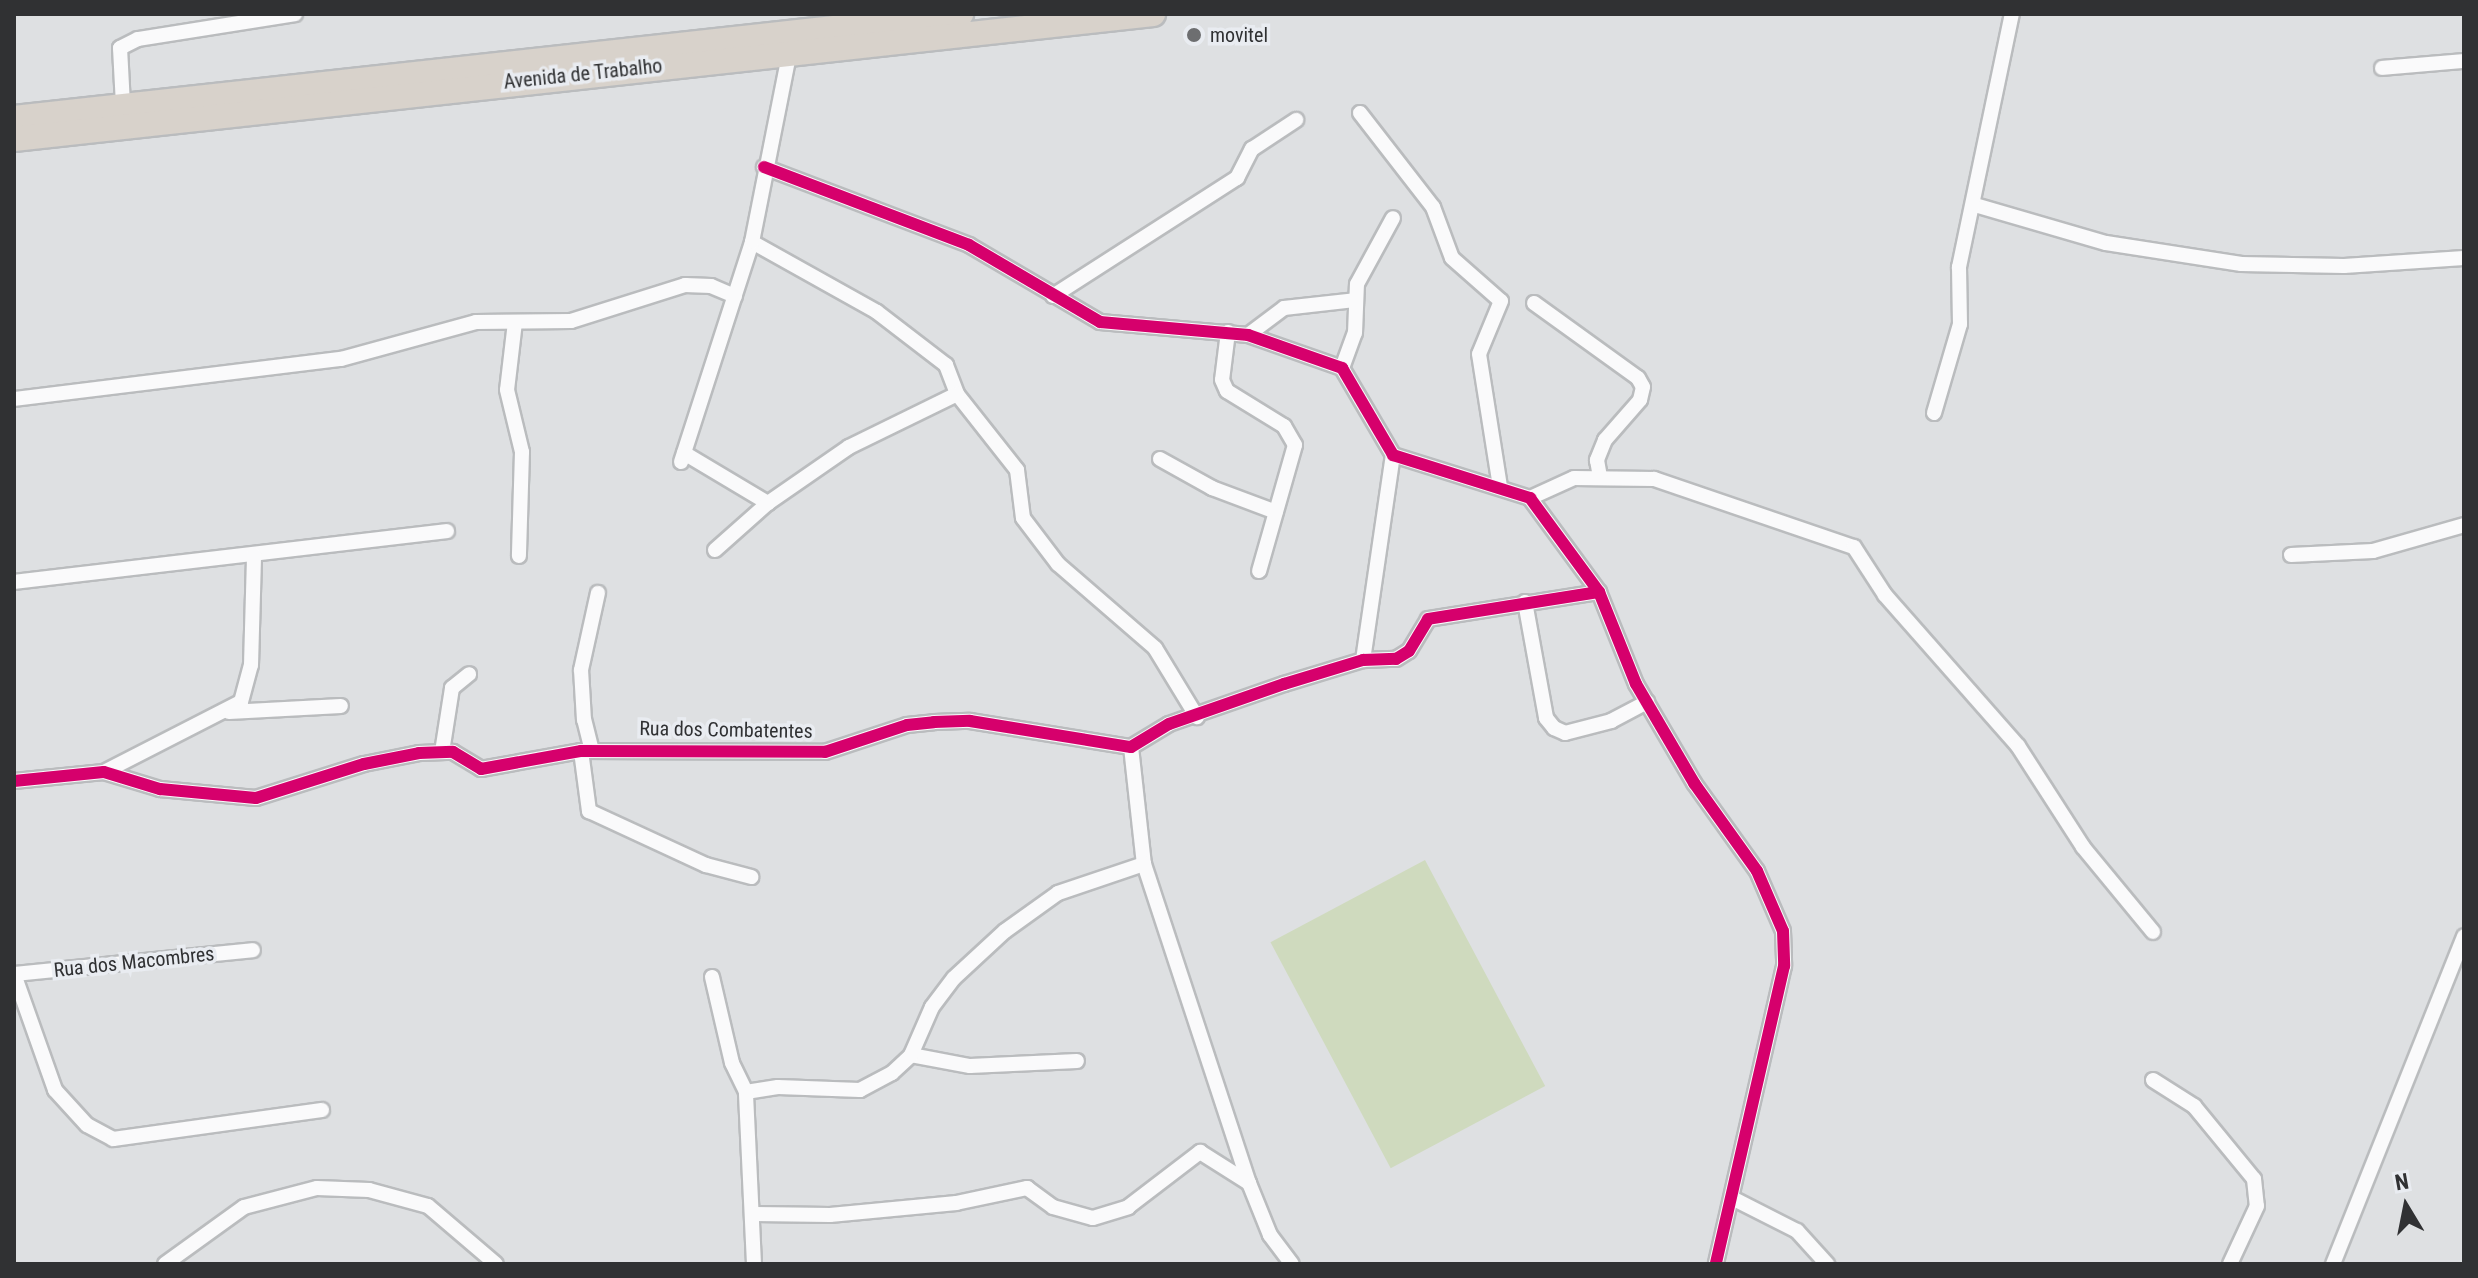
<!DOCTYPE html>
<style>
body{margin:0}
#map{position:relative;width:2478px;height:1278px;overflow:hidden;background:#dee0e2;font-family:"Roboto Condensed",sans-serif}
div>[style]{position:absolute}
.green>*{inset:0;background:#cfdabe;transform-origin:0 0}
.roads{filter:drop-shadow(2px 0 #babcbe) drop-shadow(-2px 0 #babcbe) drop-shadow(0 2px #babcbe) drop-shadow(0 -2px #babcbe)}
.street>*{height:14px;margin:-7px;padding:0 7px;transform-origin:7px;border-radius:7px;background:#fafafb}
.highway>*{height:24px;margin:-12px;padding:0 12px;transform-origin:12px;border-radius:12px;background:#d8d2cb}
.cycleway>*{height:12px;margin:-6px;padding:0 6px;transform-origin:6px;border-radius:6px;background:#d6006c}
.dots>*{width:22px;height:22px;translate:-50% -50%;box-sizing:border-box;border:4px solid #e9ecf1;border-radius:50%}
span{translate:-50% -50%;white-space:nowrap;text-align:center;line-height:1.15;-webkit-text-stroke:7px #e9ecf1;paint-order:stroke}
.poi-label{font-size:20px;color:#303133}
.left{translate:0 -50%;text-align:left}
.street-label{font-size:20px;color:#303133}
.frame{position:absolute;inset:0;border:16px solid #303133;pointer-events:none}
.north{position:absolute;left:2366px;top:1166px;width:80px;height:80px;-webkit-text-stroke:6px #e9ecf1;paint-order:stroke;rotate:350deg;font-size:22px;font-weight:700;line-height:32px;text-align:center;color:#303133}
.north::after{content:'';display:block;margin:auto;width:28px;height:36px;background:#303133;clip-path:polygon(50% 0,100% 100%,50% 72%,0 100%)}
</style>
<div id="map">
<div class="green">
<div style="left:1425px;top:860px;width:256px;height:175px;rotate:62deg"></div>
</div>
<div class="roads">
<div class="street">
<div style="left:2382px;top:68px;width:82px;rotate:-4.9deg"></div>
<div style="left:123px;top:105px;width:57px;rotate:-93deg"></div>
<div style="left:120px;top:48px;width:20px;rotate:-27deg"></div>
<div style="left:138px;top:39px;width:159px;rotate:-9deg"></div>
<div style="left:1360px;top:113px;width:119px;rotate:52.2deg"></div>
<div style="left:1433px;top:207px;width:54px;rotate:69.6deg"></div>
<div style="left:1452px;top:258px;width:65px;rotate:41.3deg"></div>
<div style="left:1501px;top:301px;width:57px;rotate:112.5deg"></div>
<div style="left:1479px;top:354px;width:134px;rotate:81deg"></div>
<div style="left:764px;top:167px;width:219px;rotate:20.8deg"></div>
<div style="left:969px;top:245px;width:152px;rotate:30.4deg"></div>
<div style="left:1100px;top:322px;width:149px;rotate:5deg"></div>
<div style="left:1248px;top:335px;width:100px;rotate:19.3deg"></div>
<div style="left:1342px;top:368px;width:101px;rotate:59.6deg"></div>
<div style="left:1393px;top:455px;width:144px;rotate:17.4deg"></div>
<div style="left:1530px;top:498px;width:117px;rotate:53.7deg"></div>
<div style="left:1599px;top:592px;width:99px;rotate:68.1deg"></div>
<div style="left:1636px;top:684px;width:115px;rotate:59.6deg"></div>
<div style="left:1694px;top:783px;width:108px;rotate:54.4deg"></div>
<div style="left:1757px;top:871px;width:65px;rotate:66.6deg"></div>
<div style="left:1783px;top:931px;width:35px;rotate:88deg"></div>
<div style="left:1784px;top:966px;width:306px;rotate:102.9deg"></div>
<div style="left:1975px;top:205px;width:136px;rotate:16.2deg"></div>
<div style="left:2106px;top:243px;width:137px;rotate:8.8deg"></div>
<div style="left:2241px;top:264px;width:103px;rotate:1.1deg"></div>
<div style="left:2344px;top:266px;width:120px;rotate:-3.8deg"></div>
<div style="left:752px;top:242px;width:143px;rotate:29.2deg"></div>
<div style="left:877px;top:312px;width:87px;rotate:37.5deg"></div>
<div style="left:946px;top:365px;width:31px;rotate:69deg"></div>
<div style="left:957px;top:394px;width:97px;rotate:51.7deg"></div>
<div style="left:1017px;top:470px;width:48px;rotate:82.9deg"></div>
<div style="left:1023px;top:518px;width:58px;rotate:52.7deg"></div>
<div style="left:1058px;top:564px;width:128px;rotate:40.9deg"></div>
<div style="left:1155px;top:648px;width:81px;rotate:58.7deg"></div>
<div style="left:1053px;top:296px;width:219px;rotate:-32.7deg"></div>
<div style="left:1237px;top:178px;width:33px;rotate:-63deg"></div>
<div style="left:1252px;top:149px;width:53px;rotate:-33.4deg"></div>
<div style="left:1534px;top:303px;width:128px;rotate:35.8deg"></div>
<div style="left:1638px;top:378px;width:10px;rotate:61deg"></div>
<div style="left:1643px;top:387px;width:13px;rotate:103deg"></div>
<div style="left:1640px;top:400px;width:53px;rotate:131.2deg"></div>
<div style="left:1605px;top:440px;width:22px;rotate:112deg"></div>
<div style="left:1597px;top:460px;width:17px;rotate:80deg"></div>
<div style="left:515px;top:322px;width:68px;rotate:96.7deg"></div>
<div style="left:507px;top:390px;width:64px;rotate:76.4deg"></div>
<div style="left:522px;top:452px;width:104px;rotate:91.7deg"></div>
<div style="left:1228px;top:332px;width:48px;rotate:97.1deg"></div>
<div style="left:1222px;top:380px;width:12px;rotate:66deg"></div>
<div style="left:1227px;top:391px;width:67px;rotate:31.6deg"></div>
<div style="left:1284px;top:426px;width:22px;rotate:60deg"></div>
<div style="left:1295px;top:445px;width:131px;rotate:105.9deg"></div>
<div style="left:1248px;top:335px;width:45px;rotate:-36.9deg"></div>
<div style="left:1284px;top:308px;width:71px;rotate:-6.4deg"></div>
<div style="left:1342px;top:368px;width:37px;rotate:-70deg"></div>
<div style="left:1355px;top:333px;width:49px;rotate:-87.7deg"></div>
<div style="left:1357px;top:284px;width:75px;rotate:-61.4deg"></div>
<div style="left:14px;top:399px;width:329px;rotate:-7deg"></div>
<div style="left:341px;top:359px;width:140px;rotate:-15.3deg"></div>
<div style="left:476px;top:322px;width:95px;rotate:-0.6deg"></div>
<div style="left:571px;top:321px;width:120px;rotate:-17.5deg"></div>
<div style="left:685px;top:285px;width:26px;rotate:2deg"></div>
<div style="left:711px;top:286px;width:26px;rotate:23deg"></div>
<div style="left:1934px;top:413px;width:93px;rotate:-73.7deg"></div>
<div style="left:1960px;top:324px;width:57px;rotate:-91deg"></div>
<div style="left:1959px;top:267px;width:258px;rotate:-78.2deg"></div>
<div style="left:684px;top:453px;width:98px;rotate:30.8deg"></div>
<div style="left:768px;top:503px;width:98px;rotate:-34.7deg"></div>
<div style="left:849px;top:447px;width:120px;rotate:-26.1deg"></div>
<div style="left:1160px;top:459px;width:60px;rotate:29.1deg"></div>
<div style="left:1212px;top:488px;width:68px;rotate:20.6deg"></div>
<div style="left:681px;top:462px;width:231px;rotate:-72.1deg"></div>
<div style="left:752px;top:242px;width:196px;rotate:-78.8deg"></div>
<div style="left:1530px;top:498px;width:48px;rotate:-24.4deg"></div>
<div style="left:1574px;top:478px;width:80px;rotate:0.7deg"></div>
<div style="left:1654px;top:479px;width:211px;rotate:18.8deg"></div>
<div style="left:1854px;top:547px;width:57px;rotate:57.1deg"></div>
<div style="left:1885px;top:595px;width:201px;rotate:48.6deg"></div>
<div style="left:2018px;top:746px;width:120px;rotate:57.2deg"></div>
<div style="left:2083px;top:847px;width:110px;rotate:50.5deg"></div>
<div style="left:715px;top:550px;width:71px;rotate:-41.6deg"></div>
<div style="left:2291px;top:555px;width:82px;rotate:-2.8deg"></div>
<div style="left:2373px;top:551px;width:95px;rotate:-15.9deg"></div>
<div style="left:14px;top:582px;width:436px;rotate:-6.7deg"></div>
<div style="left:1525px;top:602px;width:118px;rotate:79.7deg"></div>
<div style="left:1546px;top:718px;width:13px;rotate:51deg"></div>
<div style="left:1554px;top:728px;width:12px;rotate:24deg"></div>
<div style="left:1565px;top:733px;width:48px;rotate:-14.6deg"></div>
<div style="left:1611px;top:721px;width:41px;rotate:-27.8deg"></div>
<div style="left:1363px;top:660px;width:207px;rotate:-81.7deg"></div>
<div style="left:229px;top:712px;width:112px;rotate:-3.1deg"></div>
<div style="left:1131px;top:747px;width:118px;rotate:83.7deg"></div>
<div style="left:1144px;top:864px;width:336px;rotate:71.8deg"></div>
<div style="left:1249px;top:1183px;width:56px;rotate:68deg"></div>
<div style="left:1270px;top:1235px;width:36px;rotate:53deg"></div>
<div style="left:581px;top:751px;width:61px;rotate:82.4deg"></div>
<div style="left:589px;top:811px;width:129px;rotate:24.8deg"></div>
<div style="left:706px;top:865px;width:47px;rotate:14.9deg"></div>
<div style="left:592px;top:751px;width:32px;rotate:-104deg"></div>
<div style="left:584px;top:720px;width:50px;rotate:-93.4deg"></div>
<div style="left:581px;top:670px;width:79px;rotate:-77.6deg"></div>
<div style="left:442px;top:752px;width:65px;rotate:-81.1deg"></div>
<div style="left:452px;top:688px;width:22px;rotate:-39deg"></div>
<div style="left:104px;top:772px;width:154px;rotate:-27.1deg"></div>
<div style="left:241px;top:702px;width:38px;rotate:-75deg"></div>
<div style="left:251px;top:665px;width:110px;rotate:-88.4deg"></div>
<div style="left:14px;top:781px;width:90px;rotate:-5.7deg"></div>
<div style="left:104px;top:772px;width:59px;rotate:16.9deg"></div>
<div style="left:160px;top:789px;width:96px;rotate:5.4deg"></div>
<div style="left:256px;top:798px;width:113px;rotate:-17.5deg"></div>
<div style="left:364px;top:764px;width:56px;rotate:-11.3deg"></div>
<div style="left:419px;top:753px;width:34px;rotate:-2deg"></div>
<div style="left:453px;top:752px;width:33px;rotate:31deg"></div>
<div style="left:481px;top:769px;width:102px;rotate:-10.2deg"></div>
<div style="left:581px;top:751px;width:244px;rotate:0.2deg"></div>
<div style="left:825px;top:752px;width:86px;rotate:-18.2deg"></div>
<div style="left:907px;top:725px;width:27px;rotate:-6deg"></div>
<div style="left:934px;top:722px;width:36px;rotate:-2deg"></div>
<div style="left:970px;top:721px;width:163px;rotate:9.2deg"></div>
<div style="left:1131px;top:747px;width:44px;rotate:-31.2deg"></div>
<div style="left:1169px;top:724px;width:122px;rotate:-19.2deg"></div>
<div style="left:1284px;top:684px;width:83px;rotate:-16.9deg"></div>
<div style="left:1363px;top:660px;width:33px;rotate:-2deg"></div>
<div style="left:1396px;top:659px;width:15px;rotate:-32deg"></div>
<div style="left:1409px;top:651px;width:37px;rotate:-59deg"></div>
<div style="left:1428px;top:619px;width:173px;rotate:-9deg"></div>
<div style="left:14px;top:974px;width:123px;rotate:70.5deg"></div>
<div style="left:55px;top:1090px;width:47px;rotate:47.6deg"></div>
<div style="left:87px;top:1125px;width:30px;rotate:28deg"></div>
<div style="left:113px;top:1139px;width:211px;rotate:-7.9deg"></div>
<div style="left:14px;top:974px;width:240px;rotate:-5.7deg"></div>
<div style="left:712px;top:977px;width:88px;rotate:76.9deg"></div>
<div style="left:732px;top:1063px;width:32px;rotate:64deg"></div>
<div style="left:911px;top:1055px;width:60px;rotate:10.6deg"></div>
<div style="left:970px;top:1066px;width:107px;rotate:-2.7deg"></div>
<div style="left:2153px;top:1080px;width:49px;rotate:32.4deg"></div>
<div style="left:2194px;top:1106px;width:94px;rotate:50.6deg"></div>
<div style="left:2254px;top:1179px;width:27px;rotate:84deg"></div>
<div style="left:2257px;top:1206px;width:64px;rotate:115deg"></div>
<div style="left:1734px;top:1199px;width:71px;rotate:26.9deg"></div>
<div style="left:1797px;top:1231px;width:45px;rotate:47.7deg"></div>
<div style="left:755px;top:1214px;width:75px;rotate:0.8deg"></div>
<div style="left:830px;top:1215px;width:127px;rotate:-5.4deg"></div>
<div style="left:956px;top:1203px;width:73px;rotate:-11.9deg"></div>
<div style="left:1027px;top:1188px;width:32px;rotate:36deg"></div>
<div style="left:1053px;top:1207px;width:41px;rotate:15.4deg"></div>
<div style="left:1093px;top:1218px;width:37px;rotate:-17deg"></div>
<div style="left:1128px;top:1207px;width:91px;rotate:-37.4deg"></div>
<div style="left:1200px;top:1152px;width:58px;rotate:32.3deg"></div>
<div style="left:165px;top:1264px;width:97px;rotate:-35.8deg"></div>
<div style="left:244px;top:1207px;width:75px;rotate:-14.6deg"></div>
<div style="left:317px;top:1188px;width:52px;rotate:2.2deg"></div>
<div style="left:369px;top:1190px;width:61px;rotate:15.2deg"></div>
<div style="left:428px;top:1206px;width:89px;rotate:40.5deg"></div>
<div style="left:754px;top:1264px;width:172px;rotate:-92.7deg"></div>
<div style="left:746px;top:1092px;width:32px;rotate:-9deg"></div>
<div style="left:778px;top:1087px;width:82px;rotate:2.1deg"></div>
<div style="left:860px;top:1090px;width:36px;rotate:-28deg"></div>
<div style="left:892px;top:1073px;width:26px;rotate:-43deg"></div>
<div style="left:911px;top:1055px;width:52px;rotate:-66.4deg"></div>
<div style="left:932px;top:1007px;width:36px;rotate:-53deg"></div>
<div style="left:954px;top:978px;width:69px;rotate:-42.7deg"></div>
<div style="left:1005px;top:931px;width:65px;rotate:-35.6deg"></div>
<div style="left:1058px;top:893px;width:91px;rotate:-18.6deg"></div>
<div style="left:2333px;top:1264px;width:353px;rotate:-68.2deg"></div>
</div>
<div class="highway">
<div style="left:14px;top:118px;width:953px;rotate:-6.27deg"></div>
<div style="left:14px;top:139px;width:1146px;rotate:-6.26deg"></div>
</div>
</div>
<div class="cycleway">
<div style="left:764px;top:167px;width:219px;rotate:20.8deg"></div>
<div style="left:969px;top:245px;width:152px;rotate:30.4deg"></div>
<div style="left:1100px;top:322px;width:149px;rotate:5deg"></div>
<div style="left:1248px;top:335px;width:100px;rotate:19.3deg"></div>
<div style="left:1342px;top:368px;width:101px;rotate:59.6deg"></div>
<div style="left:1393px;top:455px;width:144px;rotate:17.4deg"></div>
<div style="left:1530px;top:498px;width:117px;rotate:53.7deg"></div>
<div style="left:1599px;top:592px;width:99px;rotate:68.1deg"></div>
<div style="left:1636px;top:684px;width:115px;rotate:59.6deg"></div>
<div style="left:1694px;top:783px;width:108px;rotate:54.4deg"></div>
<div style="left:1757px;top:871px;width:65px;rotate:66.6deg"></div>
<div style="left:1783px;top:931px;width:35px;rotate:88deg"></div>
<div style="left:1784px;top:966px;width:306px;rotate:102.9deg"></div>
<div style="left:14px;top:781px;width:90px;rotate:-5.7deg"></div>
<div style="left:104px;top:772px;width:59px;rotate:16.9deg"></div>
<div style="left:160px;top:789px;width:96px;rotate:5.4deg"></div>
<div style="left:256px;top:798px;width:113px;rotate:-17.5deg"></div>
<div style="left:364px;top:764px;width:56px;rotate:-11.3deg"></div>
<div style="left:419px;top:753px;width:34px;rotate:-2deg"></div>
<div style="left:453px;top:752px;width:33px;rotate:31deg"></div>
<div style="left:481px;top:769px;width:102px;rotate:-10.2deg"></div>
<div style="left:581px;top:751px;width:244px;rotate:0.2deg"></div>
<div style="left:825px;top:752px;width:86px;rotate:-18.2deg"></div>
<div style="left:907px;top:725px;width:27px;rotate:-6deg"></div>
<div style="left:934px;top:722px;width:36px;rotate:-2deg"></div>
<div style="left:970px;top:721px;width:163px;rotate:9.2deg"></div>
<div style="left:1131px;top:747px;width:44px;rotate:-31.2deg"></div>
<div style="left:1169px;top:724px;width:122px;rotate:-19.2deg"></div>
<div style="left:1284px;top:684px;width:83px;rotate:-16.9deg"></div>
<div style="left:1363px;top:660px;width:33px;rotate:-2deg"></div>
<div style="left:1396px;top:659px;width:15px;rotate:-32deg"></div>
<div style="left:1409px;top:651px;width:37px;rotate:-59deg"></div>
<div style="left:1428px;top:619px;width:173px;rotate:-9deg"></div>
</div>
<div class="dots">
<div style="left:1194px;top:35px;background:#6d6e70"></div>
</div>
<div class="poi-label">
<span class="left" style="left:1210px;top:35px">movitel</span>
</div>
<div class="street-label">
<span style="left:583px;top:74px;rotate:-6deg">Avenida de Trabalho</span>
<span style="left:726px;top:730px;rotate:1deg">Rua dos Combatentes</span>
<span style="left:134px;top:962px;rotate:-6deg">Rua dos Macombres</span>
</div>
<div class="frame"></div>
<div class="north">N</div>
</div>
